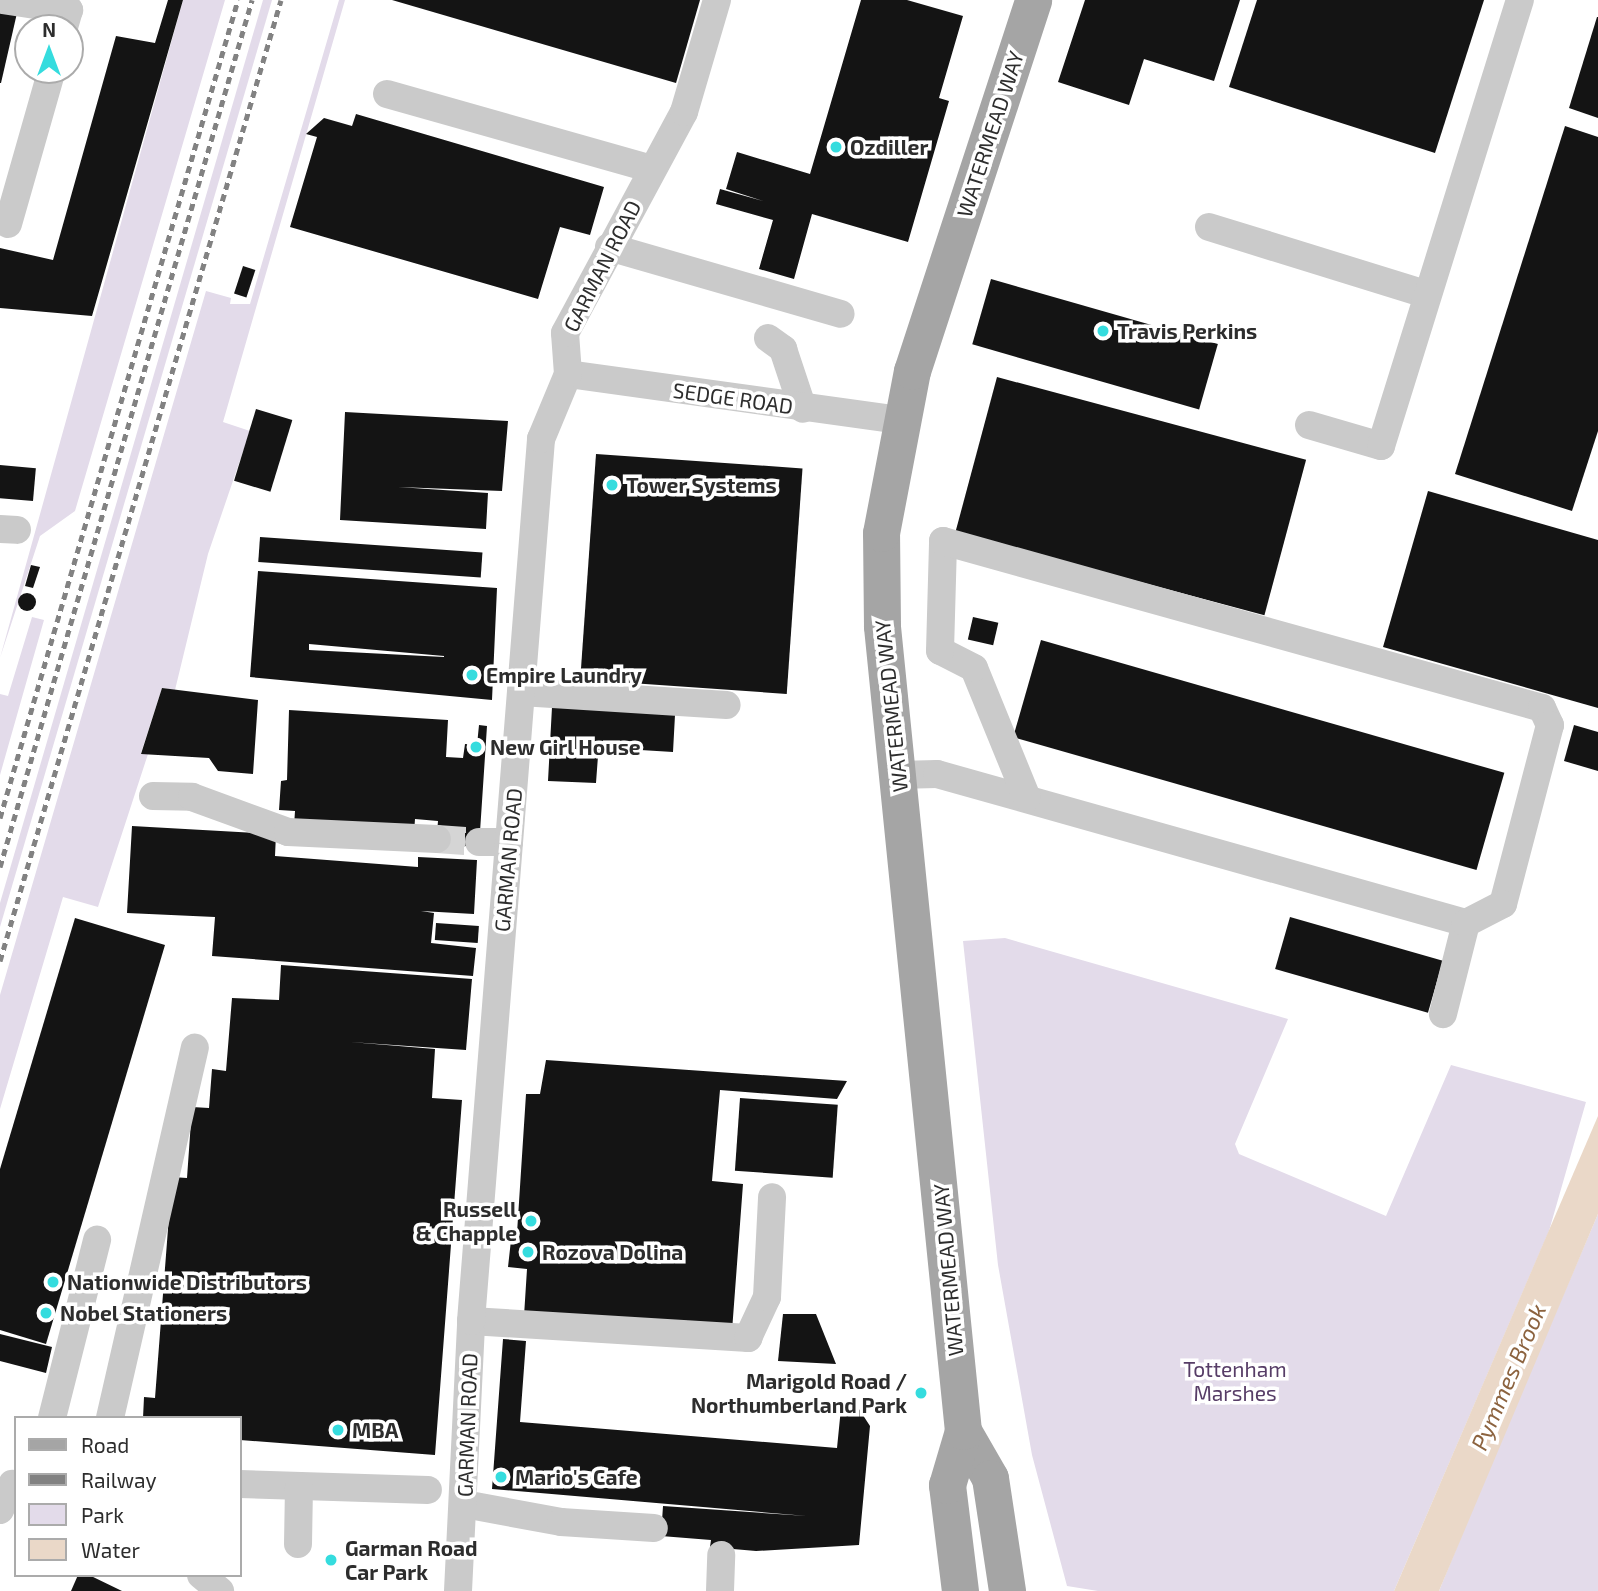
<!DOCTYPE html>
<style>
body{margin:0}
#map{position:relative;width:1598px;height:1591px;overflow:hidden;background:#fff;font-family:"Exo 2",sans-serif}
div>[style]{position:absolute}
.green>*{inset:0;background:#e3dbea}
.water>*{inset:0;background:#ead8c8}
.building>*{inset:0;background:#141414;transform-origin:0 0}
.round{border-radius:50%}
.minor-tunnel>*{height:28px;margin-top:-14px;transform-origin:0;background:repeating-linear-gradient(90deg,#d5d5d5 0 28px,transparent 0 42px)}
.minor>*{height:28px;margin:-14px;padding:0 14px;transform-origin:14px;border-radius:14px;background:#cacaca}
.major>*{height:37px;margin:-18.5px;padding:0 18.5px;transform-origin:18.5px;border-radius:18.5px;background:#a5a5a5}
.rail>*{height:5px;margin-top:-2.5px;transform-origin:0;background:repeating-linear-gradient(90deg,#828282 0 7px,transparent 0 12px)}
.dots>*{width:19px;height:19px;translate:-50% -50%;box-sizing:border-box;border:4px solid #fff;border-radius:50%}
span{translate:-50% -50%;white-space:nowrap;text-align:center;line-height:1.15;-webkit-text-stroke:7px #fff;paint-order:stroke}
.street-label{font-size:21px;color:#2d2d2d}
.poi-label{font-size:21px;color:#2d2d2d;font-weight:700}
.left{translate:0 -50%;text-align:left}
.right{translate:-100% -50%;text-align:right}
.park-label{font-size:21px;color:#573d67}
.water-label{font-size:23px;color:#8c633f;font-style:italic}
.legend{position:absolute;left:14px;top:1416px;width:228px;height:161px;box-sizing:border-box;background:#fff;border:2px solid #ababab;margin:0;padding:9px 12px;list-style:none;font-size:21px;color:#2d2d2d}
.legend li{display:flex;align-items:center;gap:14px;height:35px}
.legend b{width:35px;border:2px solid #ababab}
.north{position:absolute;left:14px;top:14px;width:70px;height:70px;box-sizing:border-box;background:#fff;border:2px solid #ababab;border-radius:50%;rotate:0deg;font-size:19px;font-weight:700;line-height:28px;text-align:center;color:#2d2d2d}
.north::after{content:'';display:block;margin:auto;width:24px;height:32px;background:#35dcde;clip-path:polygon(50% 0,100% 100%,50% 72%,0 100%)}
</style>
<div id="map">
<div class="green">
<div style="clip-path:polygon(183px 0,225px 0,75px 511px,40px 536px,0 658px)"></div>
<div style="clip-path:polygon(263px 0,272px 0,0 927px,0 903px)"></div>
<div style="clip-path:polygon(339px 0,345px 0,223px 422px,250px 431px,208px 554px,175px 690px,162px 688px,141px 753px,148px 754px,98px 907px,63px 897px,0 1109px,0 995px,206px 291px,231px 298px,230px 304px,250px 304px)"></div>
<div style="clip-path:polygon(32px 617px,44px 620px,0 775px,0 694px,8px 696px)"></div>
<div style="clip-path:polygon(1005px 938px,1288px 1019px,1235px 1144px,1239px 1154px,1386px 1216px,1451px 1065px,1586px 1102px,1549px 1231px,1394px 1591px,1098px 1591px,1067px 1586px,1032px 1455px,998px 1265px,963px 941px)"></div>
<div style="clip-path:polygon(1598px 1214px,1598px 1591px,1439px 1591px,1492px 1461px)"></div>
</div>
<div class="water">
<div style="clip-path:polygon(1598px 1116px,1598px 1214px,1439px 1591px,1394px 1591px)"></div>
</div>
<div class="building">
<div style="clip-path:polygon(168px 0,183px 0,92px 316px,0 308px,0 248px,53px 260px,116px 36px,155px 43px)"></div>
<div style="clip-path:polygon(392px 0,700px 0,676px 83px)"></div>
<div style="clip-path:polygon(861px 0,907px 0,963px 16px,939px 98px,949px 101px,908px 242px,812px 214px,794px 279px,759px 269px,773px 220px,716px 204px,720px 189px,763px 201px,726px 189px,737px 152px,810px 174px)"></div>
<div style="clip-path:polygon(1085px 0,1240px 0,1214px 81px,1144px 59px,1129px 105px,1058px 82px)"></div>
<div style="clip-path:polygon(1257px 0,1484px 0,1435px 153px,1229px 87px)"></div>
<div style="clip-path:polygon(0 9px,17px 13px,1px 83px,0 83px)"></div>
<div style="clip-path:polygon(1597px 17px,1598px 17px,1598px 118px,1569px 108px)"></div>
<div style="clip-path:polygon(356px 114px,604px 187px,590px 235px,560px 227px,538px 299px,290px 227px,317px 137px,306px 134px,324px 118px,352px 126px)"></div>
<div style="clip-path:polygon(1565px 126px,1598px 137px,1598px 431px,1572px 511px,1455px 474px)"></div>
<div style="left:243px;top:266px;width:13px;height:29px;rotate:18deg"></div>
<div style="left:991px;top:279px;width:236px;height:68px;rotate:16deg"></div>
<div style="left:997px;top:377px;width:320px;height:161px;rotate:15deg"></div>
<div style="left:256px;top:409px;width:38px;height:75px;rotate:17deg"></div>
<div style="clip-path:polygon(345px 412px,508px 421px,502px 491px,398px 487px,488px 493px,486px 529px,340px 520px)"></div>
<div style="left:596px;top:454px;width:207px;height:226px;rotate:4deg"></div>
<div style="left:0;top:465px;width:36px;height:33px;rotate:5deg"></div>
<div style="clip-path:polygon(1428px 491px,1598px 540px,1598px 708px,1383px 647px)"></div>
<div style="left:260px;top:537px;width:223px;height:25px;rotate:4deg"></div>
<div style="clip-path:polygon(31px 565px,40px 567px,33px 588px,25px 586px)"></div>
<div style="clip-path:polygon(evenodd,258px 571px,497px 588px,492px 700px,250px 677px,258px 571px,309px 644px,444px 656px,444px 657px,309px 650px,309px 644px)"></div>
<div class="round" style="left:18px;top:593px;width:18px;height:18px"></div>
<div style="left:973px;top:617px;width:26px;height:23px;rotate:13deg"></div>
<div style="left:1041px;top:640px;width:482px;height:101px;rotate:16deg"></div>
<div style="clip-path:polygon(162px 688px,258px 700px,253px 774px,218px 771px,209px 758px,141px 754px)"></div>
<div style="clip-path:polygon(552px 707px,675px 715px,673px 752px,608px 748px,608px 757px,598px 756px,596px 783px,548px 781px)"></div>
<div style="clip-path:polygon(289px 710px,448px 720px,446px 757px,463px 758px,465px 744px,477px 745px,479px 725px,487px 726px,479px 847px,436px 844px,438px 821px,415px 819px,414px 833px,294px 826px,295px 811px,279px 810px,281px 781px,287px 780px)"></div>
<div style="clip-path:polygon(1574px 725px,1598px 732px,1598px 771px,1564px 761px)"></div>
<div style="clip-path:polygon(132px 826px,276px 834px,275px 856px,418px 867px,418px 857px,477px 860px,474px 914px,421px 911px,434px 913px,431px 943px,476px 948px,473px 976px,212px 956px,215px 917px,127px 913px)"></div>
<div style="left:1290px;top:917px;width:159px;height:54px;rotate:16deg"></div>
<div style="clip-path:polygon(75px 918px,165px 945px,46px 1344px,0 1330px,0 1169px)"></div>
<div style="left:436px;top:923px;width:43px;height:17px;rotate:4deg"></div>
<div style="clip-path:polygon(281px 965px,472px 979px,466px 1050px,350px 1042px,435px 1049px,432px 1098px,462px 1100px,435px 1455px,240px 1440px,240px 1418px,143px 1418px,144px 1397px,155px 1398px,172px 1177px,187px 1178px,192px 1107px,209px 1108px,212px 1069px,226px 1071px,232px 998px,279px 1000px)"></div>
<div style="clip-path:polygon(546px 1060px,847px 1081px,837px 1099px,720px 1090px,712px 1181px,743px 1184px,732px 1331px,524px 1316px,527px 1269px,508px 1267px,512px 1231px,517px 1233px,526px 1094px,540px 1094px)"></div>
<div style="left:740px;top:1098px;width:98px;height:73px;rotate:4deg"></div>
<div style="clip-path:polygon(783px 1314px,816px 1314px,836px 1364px,778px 1361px)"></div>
<div style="clip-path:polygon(0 1334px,52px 1347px,46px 1373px,0 1361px)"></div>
<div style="clip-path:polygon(503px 1339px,526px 1341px,520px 1422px,837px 1448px,841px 1408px,857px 1406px,870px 1426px,859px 1545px,756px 1551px,710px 1547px,711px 1540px,661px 1536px,663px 1506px,807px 1516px,492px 1489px)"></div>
<div style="clip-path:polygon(78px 1575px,89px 1575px,122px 1591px,71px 1591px)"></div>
</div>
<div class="minor-tunnel">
<div style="left:437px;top:839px;width:42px;rotate:4.1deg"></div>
</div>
<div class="minor">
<div style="left:2px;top:0;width:68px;rotate:8.5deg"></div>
<div style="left:69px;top:10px;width:19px;rotate:106deg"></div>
<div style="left:387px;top:94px;width:275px;rotate:15.8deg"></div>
<div style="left:8px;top:224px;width:160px;rotate:-74.1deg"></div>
<div style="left:1209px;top:227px;width:227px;rotate:17.2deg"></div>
<div style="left:609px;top:247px;width:241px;rotate:16.1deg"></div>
<div style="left:768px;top:338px;width:19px;rotate:36deg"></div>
<div style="left:783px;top:349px;width:63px;rotate:71.6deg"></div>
<div style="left:568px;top:374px;width:334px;rotate:7.9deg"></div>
<div style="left:1309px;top:425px;width:75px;rotate:16.3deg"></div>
<div style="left:1381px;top:446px;width:467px;rotate:-72.7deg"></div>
<div style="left:0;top:529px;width:17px;rotate:3deg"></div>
<div style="left:521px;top:692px;width:206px;rotate:3.6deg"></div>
<div style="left:897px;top:775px;width:40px;rotate:-1.4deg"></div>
<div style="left:937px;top:774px;width:550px;rotate:15.73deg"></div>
<div style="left:1466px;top:923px;width:94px;rotate:104.2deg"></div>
<div style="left:153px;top:796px;width:39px;rotate:1deg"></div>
<div style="left:192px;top:797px;width:102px;rotate:20deg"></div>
<div style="left:288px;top:832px;width:149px;rotate:2.7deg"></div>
<div style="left:1027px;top:798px;width:140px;rotate:-112.2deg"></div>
<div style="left:974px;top:668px;width:38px;rotate:-153deg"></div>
<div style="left:940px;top:651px;width:110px;rotate:-88.4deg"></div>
<div style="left:943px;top:541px;width:622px;rotate:15.58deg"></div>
<div style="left:1542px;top:708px;width:19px;rotate:65deg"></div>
<div style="left:1550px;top:725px;width:185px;rotate:104.7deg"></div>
<div style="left:1503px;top:904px;width:42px;rotate:152.8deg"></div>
<div style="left:479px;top:842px;width:30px"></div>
<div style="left:471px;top:1321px;width:278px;rotate:3.5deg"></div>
<div style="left:748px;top:1338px;width:45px;rotate:-65.1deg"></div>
<div style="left:767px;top:1297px;width:100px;rotate:-87.1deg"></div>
<div style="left:52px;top:1418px;width:184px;rotate:-75.8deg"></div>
<div style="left:110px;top:1418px;width:380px;rotate:-77.1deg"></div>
<div style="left:240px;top:1484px;width:188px;rotate:1.8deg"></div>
<div style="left:464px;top:1504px;width:99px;rotate:10.5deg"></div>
<div style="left:561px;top:1522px;width:93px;rotate:3.7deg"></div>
<div style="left:0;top:1510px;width:29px;rotate:-65deg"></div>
<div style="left:298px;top:1544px;width:58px;rotate:-89deg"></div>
<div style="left:201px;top:1575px;width:25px;rotate:40deg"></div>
<div style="left:458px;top:1591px;width:270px;rotate:-87.2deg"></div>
<div style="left:471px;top:1321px;width:885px;rotate:-85.46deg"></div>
<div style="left:541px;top:439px;width:70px;rotate:-67.4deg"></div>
<div style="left:568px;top:374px;width:41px;rotate:-94.2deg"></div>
<div style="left:565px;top:333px;width:251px;rotate:-61.7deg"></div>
<div style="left:684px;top:112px;width:117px;rotate:-73.6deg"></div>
<div style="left:720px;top:1591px;width:36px;rotate:-88deg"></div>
</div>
<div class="major">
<div style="left:963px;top:1431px;width:54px;rotate:60.1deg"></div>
<div style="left:990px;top:1478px;width:114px;rotate:81.4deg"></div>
<div style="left:960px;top:1591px;width:107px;rotate:-97deg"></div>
<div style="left:947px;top:1485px;width:56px;rotate:-73.5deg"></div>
<div style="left:963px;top:1431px;width:809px;rotate:-95.75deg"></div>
<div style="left:882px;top:626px;width:93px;rotate:-90.6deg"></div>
<div style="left:881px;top:533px;width:165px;rotate:-79.2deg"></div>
<div style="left:912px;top:371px;width:390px;rotate:-71.9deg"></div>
</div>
<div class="rail">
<div style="left:0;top:818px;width:852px;rotate:-73.78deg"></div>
<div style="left:0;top:867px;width:903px;rotate:-73.79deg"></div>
<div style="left:0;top:961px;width:1001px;rotate:-73.7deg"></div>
</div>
<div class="dots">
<div style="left:836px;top:147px;background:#35dcde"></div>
<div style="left:1103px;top:331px;background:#35dcde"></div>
<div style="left:612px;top:485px;background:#35dcde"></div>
<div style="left:472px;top:675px;background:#35dcde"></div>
<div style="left:476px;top:747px;background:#35dcde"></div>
<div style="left:531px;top:1221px;background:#35dcde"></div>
<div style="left:528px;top:1252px;background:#35dcde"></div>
<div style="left:53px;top:1282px;background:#35dcde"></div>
<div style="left:46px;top:1313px;background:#35dcde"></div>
<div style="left:921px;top:1393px;background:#35dcde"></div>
<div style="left:338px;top:1430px;background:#35dcde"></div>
<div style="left:501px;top:1477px;background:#35dcde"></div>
<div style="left:331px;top:1560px;background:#35dcde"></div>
</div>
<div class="street-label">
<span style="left:990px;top:134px;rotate:-72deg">WATERMEAD WAY</span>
<span style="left:602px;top:266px;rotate:-63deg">GARMAN ROAD</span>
<span style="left:733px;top:398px;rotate:8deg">SEDGE ROAD</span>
<span style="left:891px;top:706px;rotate:-96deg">WATERMEAD WAY</span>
<span style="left:508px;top:860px;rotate:-85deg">GARMAN ROAD</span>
<span style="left:948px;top:1270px;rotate:-95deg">WATERMEAD WAY</span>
<span style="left:467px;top:1425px;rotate:-88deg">GARMAN ROAD</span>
</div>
<div class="poi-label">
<span class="left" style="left:850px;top:147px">Ozdiller</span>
<span class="left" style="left:1117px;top:331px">Travis Perkins</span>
<span class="left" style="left:626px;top:485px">Tower Systems</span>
<span class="left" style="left:486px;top:675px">Empire Laundry</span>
<span class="left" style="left:490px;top:747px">New Girl House</span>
<span class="right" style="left:517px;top:1221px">Russell<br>&amp; Chapple</span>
<span class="left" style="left:542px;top:1252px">Rozova Dolina</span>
<span class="left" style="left:67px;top:1282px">Nationwide Distributors</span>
<span class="left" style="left:60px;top:1313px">Nobel Stationers</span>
<span class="right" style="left:907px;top:1393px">Marigold Road /<br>Northumberland Park</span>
<span class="left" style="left:352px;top:1430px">MBA</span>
<span class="left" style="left:515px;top:1477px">Mario's Cafe</span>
<span class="left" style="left:345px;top:1560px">Garman Road<br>Car Park</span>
</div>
<div class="park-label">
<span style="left:1235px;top:1381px">Tottenham<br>Marshes</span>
</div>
<div class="water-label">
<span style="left:1508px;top:1377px;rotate:-67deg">Pymmes Brook</span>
</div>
<ul class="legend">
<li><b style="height:9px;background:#a5a5a5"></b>Road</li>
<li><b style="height:9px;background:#828282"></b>Railway</li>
<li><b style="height:19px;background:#e3dbea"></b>Park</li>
<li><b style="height:19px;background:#ead8c8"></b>Water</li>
</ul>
<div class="north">N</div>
</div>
